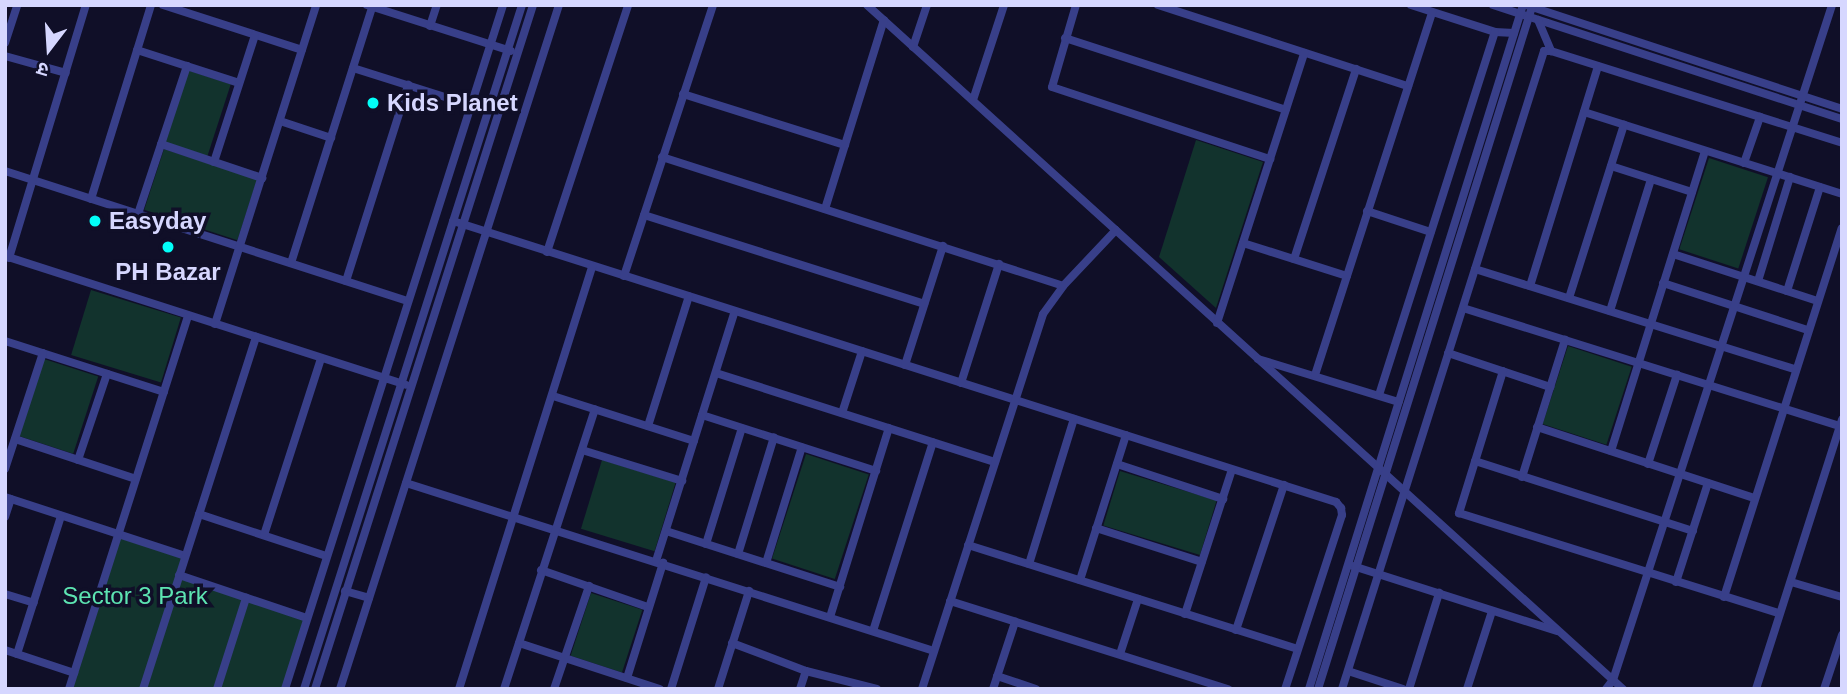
<!DOCTYPE html>
<meta charset="utf-8">
<style>
body{margin:0}
#map{position:relative;width:1847px;height:694px;overflow:hidden;background:#100f28;font-family:Arial,"Noto Sans Devanagari",sans-serif}
div>[style]{position:absolute}
.green>*{inset:0;background:#12332d;transform-origin:0 0}
.minor>*{height:8px;margin:-4px;padding:0 4px;transform-origin:4px;border-radius:4px;background:#383f89}
.dots>*{width:19px;height:19px;translate:-50% -50%;box-sizing:border-box;border:4px solid #100f28;border-radius:50%}
span{translate:-50% -50%;white-space:nowrap;text-align:center;line-height:1.15;-webkit-text-stroke:7px #100f28;paint-order:stroke}
.poi-label{font-size:24px;color:#d6d7ff;font-weight:700}
.left{translate:0 -50%;text-align:left}
.park-label{font-size:24px;color:#5de4b2}
.frame{position:absolute;inset:0;border:7px solid #d6d7ff;pointer-events:none}
.north{position:absolute;left:14px;top:14px;width:70px;height:70px;-webkit-text-stroke:5px #100f28;paint-order:stroke;rotate:197deg;font-size:19px;font-weight:700;line-height:28px;text-align:center;color:#d6d7ff}
.north::after{content:'';display:block;margin:auto;width:24px;height:32px;background:#d6d7ff;clip-path:polygon(50% 0,100% 100%,50% 72%,0 100%)}
</style>
<div id="map">
<div class="green">
<div style="left:187px;top:70px;width:46px;height:76px;rotate:18deg"></div>
<div style="clip-path:polygon(1196px 140px,1263px 162px,1216px 308px,1159px 257px)"></div>
<div style="left:164px;top:149px;width:98px;height:64px;rotate:18deg"></div>
<div style="left:1709px;top:158px;width:62px;height:96px;rotate:18deg"></div>
<div style="left:91px;top:290px;width:94px;height:68px;rotate:17deg"></div>
<div style="left:1568px;top:346px;width:67px;height:82px;rotate:18deg"></div>
<div style="left:44px;top:359px;width:57px;height:81px;rotate:18deg"></div>
<div style="left:806px;top:454px;width:66px;height:110px;rotate:18deg"></div>
<div style="left:602px;top:460px;width:77px;height:72px;rotate:17deg"></div>
<div style="left:1120px;top:471px;width:101px;height:57px;rotate:17deg"></div>
<div style="clip-path:polygon(118px 534px,185px 556px,179px 575px,307px 618px,285px 689px,69px 689px)"></div>
<div style="left:591px;top:593px;width:54px;height:66px;rotate:18deg"></div>
</div>
<div class="minor">
<div style="left:163px;top:5px;width:146px;rotate:17.9deg"></div>
<div style="left:367px;top:5px;width:151px;rotate:17.7deg"></div>
<div style="left:867px;top:5px;width:1020px;rotate:42.14deg"></div>
<div style="left:1076px;top:5px;width:85px;rotate:106.3deg"></div>
<div style="left:1052px;top:87px;width:230px;rotate:18.3deg"></div>
<div style="left:1158px;top:5px;width:263px;rotate:18deg"></div>
<div style="left:1411px;top:5px;width:88px;rotate:17.8deg"></div>
<div style="left:1495px;top:32px;width:19px;rotate:3deg"></div>
<div style="left:1493px;top:5px;width:367px;rotate:18.1deg"></div>
<div style="left:1529px;top:6px;width:330px;rotate:18.2deg"></div>
<div style="left:1538px;top:20px;width:34px;rotate:67deg"></div>
<div style="left:430px;top:26px;width:22px;rotate:-72deg"></div>
<div style="left:1065px;top:38px;width:232px;rotate:18deg"></div>
<div style="left:5px;top:43px;width:40px;rotate:-72deg"></div>
<div style="left:913px;top:47px;width:44px;rotate:-71.6deg"></div>
<div style="left:137px;top:50px;width:107px;rotate:17.9deg"></div>
<div style="left:5px;top:56px;width:63px;rotate:15.6deg"></div>
<div style="left:353px;top:68px;width:123px;rotate:17.5deg"></div>
<div style="left:683px;top:94px;width:170px;rotate:17.5deg"></div>
<div style="left:973px;top:100px;width:100px;rotate:-71.9deg"></div>
<div style="left:1584px;top:112px;width:271px;rotate:17.6deg"></div>
<div style="left:280px;top:121px;width:54px;rotate:18.4deg"></div>
<div style="left:161px;top:144px;width:107px;rotate:18.6deg"></div>
<div style="left:662px;top:157px;width:421px;rotate:17.8deg"></div>
<div style="left:214px;top:162px;width:133px;rotate:-72.1deg"></div>
<div style="left:1744px;top:163px;width:49px;rotate:-70.8deg"></div>
<div style="left:1611px;top:166px;width:85px;rotate:17.8deg"></div>
<div style="left:5px;top:171px;width:423px;rotate:17.9deg"></div>
<div style="left:91px;top:199px;width:203px;rotate:-72.8deg"></div>
<div style="left:825px;top:209px;width:198px;rotate:-72.7deg"></div>
<div style="left:1367px;top:211px;width:67px;rotate:18.2deg"></div>
<div style="left:138px;top:214px;width:156px;rotate:-71.7deg"></div>
<div style="left:644px;top:215px;width:294px;rotate:17.6deg"></div>
<div style="left:453px;top:221px;width:927px;rotate:17.65deg"></div>
<div style="left:1336px;top:502px;width:8px;rotate:50deg"></div>
<div style="left:1341px;top:508px;width:7px;rotate:82deg"></div>
<div style="left:1342px;top:515px;width:183px;rotate:108.1deg"></div>
<div style="left:1243px;top:243px;width:109px;rotate:17.6deg"></div>
<div style="left:547px;top:252px;width:260px;rotate:-71.8deg"></div>
<div style="left:1673px;top:254px;width:152px;rotate:18deg"></div>
<div style="left:5px;top:256px;width:421px;rotate:17.8deg"></div>
<div style="left:9px;top:258px;width:264px;rotate:-73.1deg"></div>
<div style="left:1294px;top:259px;width:200px;rotate:-71.9deg"></div>
<div style="left:291px;top:263px;width:269px;rotate:-72.4deg"></div>
<div style="left:1475px;top:269px;width:335px;rotate:17.4deg"></div>
<div style="left:624px;top:276px;width:285px;rotate:-71.8deg"></div>
<div style="left:346px;top:281px;width:206px;rotate:-72.4deg"></div>
<div style="left:1758px;top:281px;width:109px;rotate:-72.9deg"></div>
<div style="left:1663px;top:283px;width:152px;rotate:18deg"></div>
<div style="left:1530px;top:286px;width:230px;rotate:-72.8deg"></div>
<div style="left:1787px;top:291px;width:109px;rotate:-72.4deg"></div>
<div style="left:1569px;top:298px;width:182px;rotate:-72.4deg"></div>
<div style="left:1463px;top:308px;width:395px;rotate:17.4deg"></div>
<div style="left:1610px;top:311px;width:138px;rotate:-72.7deg"></div>
<div style="left:1217px;top:323px;width:284px;rotate:-72.1deg"></div>
<div style="left:215px;top:324px;width:335px;rotate:-72.4deg"></div>
<div style="left:5px;top:341px;width:167px;rotate:17.8deg"></div>
<div style="left:1448px;top:353px;width:108px;rotate:18.4deg"></div>
<div style="left:1258px;top:359px;width:147px;rotate:17deg"></div>
<div style="left:905px;top:365px;width:125px;rotate:-72.3deg"></div>
<div style="left:1503px;top:371px;width:149px;rotate:107.2deg"></div>
<div style="left:1459px;top:513px;width:335px;rotate:17.4deg"></div>
<div style="left:716px;top:373px;width:293px;rotate:17.7deg"></div>
<div style="left:1315px;top:375px;width:381px;rotate:-72.1deg"></div>
<div style="left:961px;top:383px;width:125px;rotate:-72.3deg"></div>
<div style="left:1379px;top:395px;width:381px;rotate:-72.3deg"></div>
<div style="left:553px;top:396px;width:148px;rotate:17.7deg"></div>
<div style="left:842px;top:413px;width:65px;rotate:-72.1deg"></div>
<div style="left:702px;top:415px;width:183px;rotate:17.8deg"></div>
<div style="left:648px;top:426px;width:136px;rotate:-72.5deg"></div>
<div style="left:1537px;top:427px;width:228px;rotate:18.1deg"></div>
<div style="left:15px;top:439px;width:127px;rotate:18.3deg"></div>
<div style="left:582px;top:450px;width:105px;rotate:17.2deg"></div>
<div style="left:1611px;top:451px;width:314px;rotate:-72.6deg"></div>
<div style="left:78px;top:460px;width:91px;rotate:-71.4deg"></div>
<div style="left:1475px;top:461px;width:229px;rotate:17.8deg"></div>
<div style="left:1117px;top:464px;width:112px;rotate:18.3deg"></div>
<div style="left:1648px;top:464px;width:94px;rotate:-72deg"></div>
<div style="left:5px;top:469px;width:122px;rotate:-71.9deg"></div>
<div style="left:1522px;top:477px;width:144px;rotate:-72.6deg"></div>
<div style="left:406px;top:483px;width:554px;rotate:17.65deg"></div>
<div style="left:5px;top:497px;width:189px;rotate:18.1deg"></div>
<div style="left:199px;top:514px;width:134px;rotate:18.3deg"></div>
<div style="left:5px;top:517px;width:19px;rotate:-72deg"></div>
<div style="left:1096px;top:528px;width:111px;rotate:17.8deg"></div>
<div style="left:666px;top:531px;width:183px;rotate:17.8deg"></div>
<div style="left:264px;top:535px;width:186px;rotate:-72.1deg"></div>
<div style="left:706px;top:544px;width:121px;rotate:-72.8deg"></div>
<div style="left:968px;top:545px;width:345px;rotate:17.5deg"></div>
<div style="left:738px;top:554px;width:122px;rotate:-72.9deg"></div>
<div style="left:656px;top:561px;width:262px;rotate:-72.5deg"></div>
<div style="left:766px;top:563px;width:121px;rotate:-72.8deg"></div>
<div style="left:1029px;top:564px;width:152px;rotate:-72.8deg"></div>
<div style="left:1353px;top:566px;width:214px;rotate:17.7deg"></div>
<div style="left:541px;top:570px;width:113px;rotate:19.1deg"></div>
<div style="left:179px;top:575px;width:135px;rotate:18.6deg"></div>
<div style="left:1080px;top:580px;width:152px;rotate:-72.4deg"></div>
<div style="left:1676px;top:582px;width:104px;rotate:-72.1deg"></div>
<div style="left:1791px;top:582px;width:53px;rotate:16.4deg"></div>
<div style="left:345px;top:591px;width:25px;rotate:16deg"></div>
<div style="left:5px;top:594px;width:30px;rotate:17deg"></div>
<div style="left:1724px;top:597px;width:387px;rotate:-72.3deg"></div>
<div style="left:950px;top:601px;width:292px;rotate:17.6deg"></div>
<div style="left:1185px;top:614px;width:152px;rotate:-72deg"></div>
<div style="left:830px;top:617px;width:198px;rotate:-72.7deg"></div>
<div style="left:1236px;top:630px;width:153px;rotate:-71.7deg"></div>
<div style="left:873px;top:631px;width:198px;rotate:-72.4deg"></div>
<div style="left:519px;top:643px;width:148px;rotate:18.1deg"></div>
<div style="left:732px;top:643px;width:79px;rotate:20.7deg"></div>
<div style="left:806px;top:671px;width:73px;rotate:14.2deg"></div>
<div style="left:5px;top:650px;width:73px;rotate:18.4deg"></div>
<div style="left:17px;top:654px;width:145px;rotate:-72.3deg"></div>
<div style="left:1120px;top:654px;width:58px;rotate:-71.9deg"></div>
<div style="left:1348px;top:671px;width:58px;rotate:18.1deg"></div>
<div style="left:997px;top:676px;width:41px;rotate:18.4deg"></div>
<div style="left:627px;top:678px;width:121px;rotate:-72.6deg"></div>
<div style="left:69px;top:689px;width:392px;rotate:-72.3deg"></div>
<div style="left:143px;top:689px;width:370px;rotate:-72.2deg"></div>
<div style="left:217px;top:689px;width:96px;rotate:-72.3deg"></div>
<div style="left:285px;top:689px;width:718px;rotate:-72.32deg"></div>
<div style="left:304px;top:689px;width:718px;rotate:-72.32deg"></div>
<div style="left:315px;top:689px;width:718px;rotate:-72.32deg"></div>
<div style="left:340px;top:689px;width:718px;rotate:-72.25deg"></div>
<div style="left:459px;top:689px;width:443px;rotate:-72.5deg"></div>
<div style="left:504px;top:689px;width:294px;rotate:-72deg"></div>
<div style="left:554px;top:689px;width:109px;rotate:-71.2deg"></div>
<div style="left:671px;top:689px;width:117px;rotate:-72.6deg"></div>
<div style="left:718px;top:689px;width:103px;rotate:-72.4deg"></div>
<div style="left:800px;top:689px;width:19px;rotate:-72deg"></div>
<div style="left:922px;top:689px;width:394px;rotate:-72.1deg"></div>
<div style="left:1043px;top:314px;width:34px;rotate:-54deg"></div>
<div style="left:1063px;top:286px;width:77px;rotate:-46.6deg"></div>
<div style="left:993px;top:689px;width:71px;rotate:-71.8deg"></div>
<div style="left:1309px;top:689px;width:717px;rotate:-72.63deg"></div>
<div style="left:1318px;top:689px;width:715px;rotate:-72.58deg"></div>
<div style="left:1342px;top:689px;width:669px;rotate:-72.43deg"></div>
<div style="left:1544px;top:51px;width:7px"></div>
<div style="left:1551px;top:51px;width:305px;rotate:17.5deg"></div>
<div style="left:1409px;top:689px;width:101px;rotate:-72.6deg"></div>
<div style="left:1467px;top:689px;width:82px;rotate:-72.2deg"></div>
<div style="left:1606px;top:689px;width:11px;rotate:-52deg"></div>
<div style="left:1613px;top:680px;width:710px;rotate:-72.02deg"></div>
<div style="left:1756px;top:689px;width:283px;rotate:-72.3deg"></div>
<div style="left:1824px;top:689px;width:57px;rotate:-71.6deg"></div>
</div>
<div class="dots">
<div style="left:373px;top:103px;background:#02fff9"></div>
<div style="left:95px;top:221px;background:#02fff9"></div>
<div style="left:168px;top:247px;background:#02fff9"></div>
</div>
<div class="poi-label">
<span class="left" style="left:387px;top:103px">Kids Planet</span>
<span class="left" style="left:109px;top:221px">Easyday</span>
<span style="left:168px;top:272px">PH Bazar</span>
</div>
<div class="park-label">
<span style="left:135px;top:596px">Sector 3 Park</span>
</div>
<div class="frame"></div>
<div class="north">उ</div>
</div>
